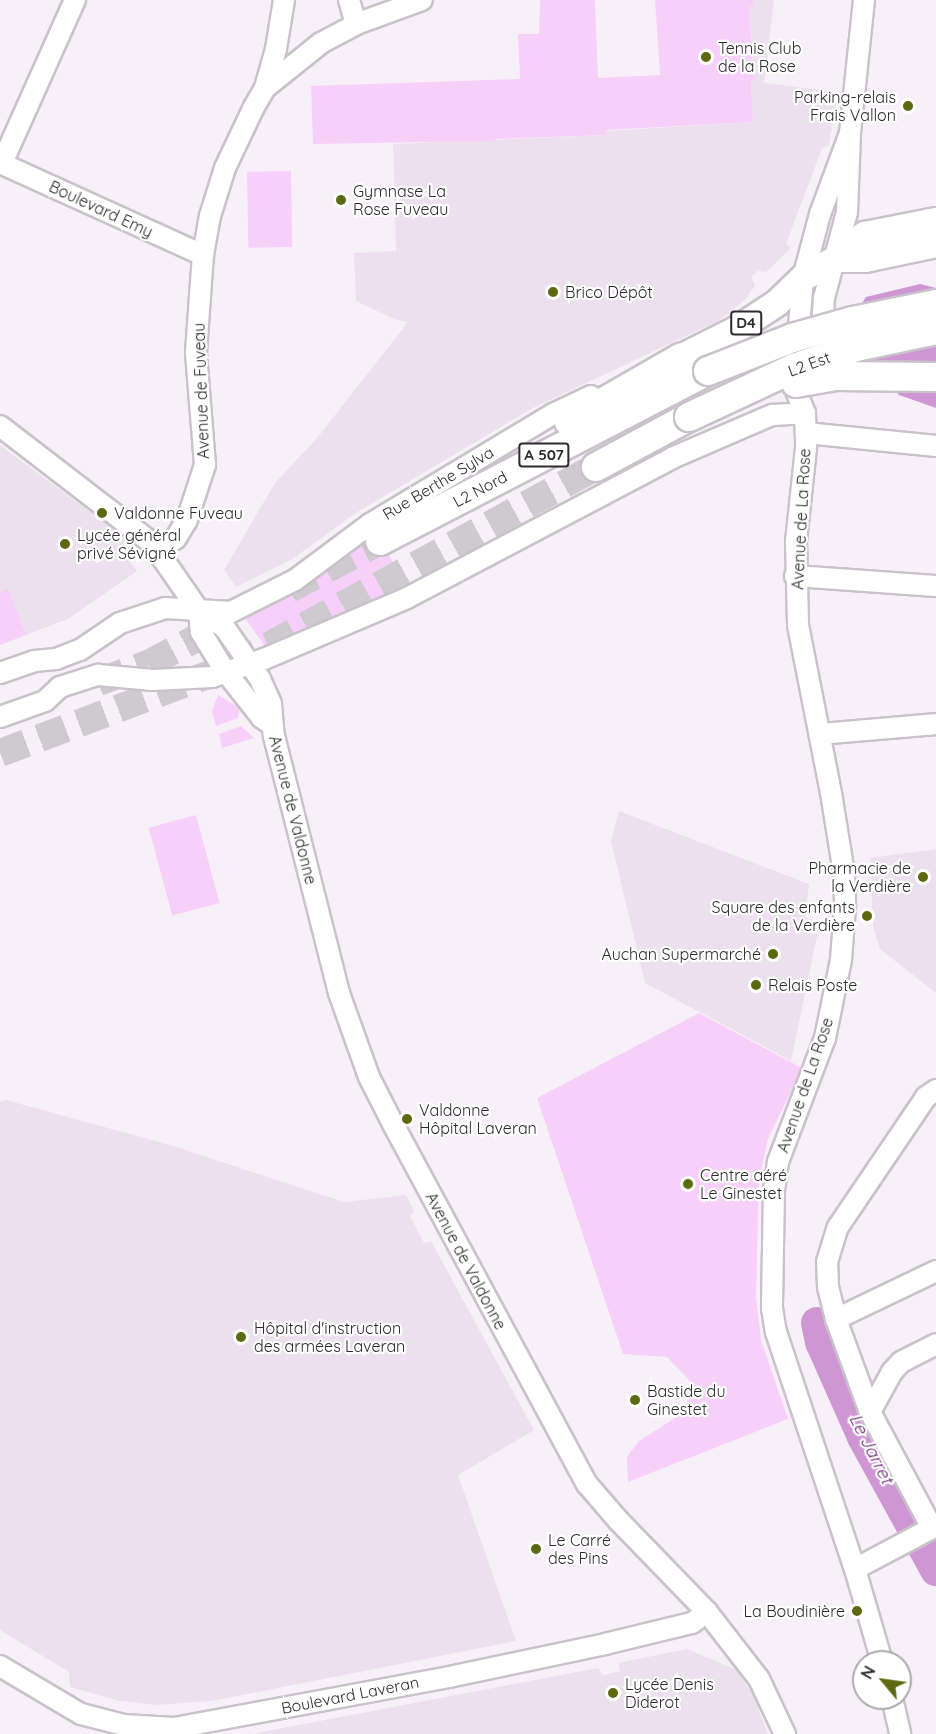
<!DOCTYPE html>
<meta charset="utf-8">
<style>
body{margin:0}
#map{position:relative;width:936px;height:1734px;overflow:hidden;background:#f8f0f9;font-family:Quicksand,sans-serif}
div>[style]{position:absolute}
.built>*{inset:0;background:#ede0ee}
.green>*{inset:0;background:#f7d0fa;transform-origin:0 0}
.water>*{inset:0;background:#cf96d4}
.river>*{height:32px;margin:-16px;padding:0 16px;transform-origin:16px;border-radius:16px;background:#cf96d4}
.highway-tunnel>*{height:28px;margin-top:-14px;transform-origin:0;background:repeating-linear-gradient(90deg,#cfc9d0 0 28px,transparent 0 42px)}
.roads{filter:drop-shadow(2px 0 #c9c2ca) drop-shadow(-2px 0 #c9c2ca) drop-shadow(0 2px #c9c2ca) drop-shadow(0 -2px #c9c2ca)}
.minor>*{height:20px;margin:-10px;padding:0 10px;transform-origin:10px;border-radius:10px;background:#fff}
.major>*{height:26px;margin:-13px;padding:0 13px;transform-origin:13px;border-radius:13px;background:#fff}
.highway>*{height:28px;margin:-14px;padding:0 14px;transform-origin:14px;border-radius:14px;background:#fff}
.bridges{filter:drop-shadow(2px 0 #c9c2ca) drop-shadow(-2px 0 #c9c2ca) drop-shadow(0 2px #c9c2ca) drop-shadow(0 -2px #c9c2ca)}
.highway-bridge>*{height:28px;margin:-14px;padding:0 14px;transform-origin:14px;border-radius:14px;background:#fff}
.dots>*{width:16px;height:16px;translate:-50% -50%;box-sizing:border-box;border:3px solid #fff;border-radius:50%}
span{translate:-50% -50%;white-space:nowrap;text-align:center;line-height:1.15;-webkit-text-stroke:4.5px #fff;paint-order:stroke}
.shield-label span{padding:2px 4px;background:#fff;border:2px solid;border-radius:4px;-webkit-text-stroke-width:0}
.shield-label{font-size:15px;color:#2d2b2e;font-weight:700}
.poi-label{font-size:16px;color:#2d2b2e}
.left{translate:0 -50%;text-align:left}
.right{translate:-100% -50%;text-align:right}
.street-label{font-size:16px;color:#2d2b2e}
.water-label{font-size:18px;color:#6a2872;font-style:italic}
.north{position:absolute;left:852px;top:1650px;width:60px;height:60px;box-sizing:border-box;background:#fff;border:2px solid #abaaab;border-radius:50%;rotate:299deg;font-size:16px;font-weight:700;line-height:24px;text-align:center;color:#2d2b2e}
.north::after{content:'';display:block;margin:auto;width:21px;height:27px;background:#5c6911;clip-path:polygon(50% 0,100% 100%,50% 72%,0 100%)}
</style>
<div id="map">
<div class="built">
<div style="clip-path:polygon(753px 0,774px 0,764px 83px,838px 92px,829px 145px,822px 149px,786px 244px,791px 248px,766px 272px,758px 271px,751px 277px,755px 285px,746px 299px,718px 321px,531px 409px,356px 513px,291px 560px,236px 587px,224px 570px,275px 483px,317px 438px,408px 322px,394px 319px,356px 301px,354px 253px,396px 251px,393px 144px,606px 135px,606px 131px,753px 122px,751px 81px,754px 81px,749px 6px,753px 5px)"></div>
<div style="clip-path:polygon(0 445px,129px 541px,130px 562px,137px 571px,68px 619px,0 645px)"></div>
<div style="clip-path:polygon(619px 811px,809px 884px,805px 918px,820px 922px,791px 1061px,645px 983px,611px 841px)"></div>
<div style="clip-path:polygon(936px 849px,936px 993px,880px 949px,873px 927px,870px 858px)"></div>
<div style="clip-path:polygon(6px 1100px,170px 1145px,344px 1202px,406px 1195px,414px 1211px,410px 1216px,424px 1243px,431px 1241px,534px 1430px,458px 1475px,516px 1641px,212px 1701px,156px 1705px,120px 1701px,70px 1687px,69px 1672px,0 1630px,0 1102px)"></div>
<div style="clip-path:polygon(687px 1649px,737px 1670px,753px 1695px,768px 1734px,251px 1734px,598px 1668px,603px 1675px,620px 1671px,618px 1663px)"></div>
</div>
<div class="green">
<div style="clip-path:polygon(540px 0,595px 0,598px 78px,660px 75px,655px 0,753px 0,753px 6px,749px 6px,754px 81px,751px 82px,753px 122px,607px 130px,606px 135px,495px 139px,495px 141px,313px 144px,311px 86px,520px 79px,518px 34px,539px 34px)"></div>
<div style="left:291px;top:171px;width:76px;height:44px;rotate:89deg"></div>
<div style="clip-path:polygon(375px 527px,407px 590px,378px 603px,358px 607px,267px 649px,244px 617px,299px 588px)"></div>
<div style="clip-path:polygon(8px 588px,26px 635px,0 645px,0 592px)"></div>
<div style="clip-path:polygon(218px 695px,240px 708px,238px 718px,216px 726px,212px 711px)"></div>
<div style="clip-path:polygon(241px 726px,254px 738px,222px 748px,219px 734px)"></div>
<div style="left:196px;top:815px;width:91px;height:49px;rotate:75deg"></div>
<div style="clip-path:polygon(699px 1013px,802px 1068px,768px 1139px,759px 1180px,756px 1296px,761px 1340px,788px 1419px,628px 1482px,627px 1457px,639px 1441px,686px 1411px,690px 1381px,667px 1357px,623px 1354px,537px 1098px)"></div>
</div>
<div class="water">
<div style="clip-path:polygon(920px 284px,936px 288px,936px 408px,899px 395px,870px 356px,858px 309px,866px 297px)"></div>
</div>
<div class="river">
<div style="left:817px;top:1323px;width:19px;rotate:78deg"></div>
<div style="left:821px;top:1342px;width:104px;rotate:66.1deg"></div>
<div style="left:863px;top:1437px;width:152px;rotate:61.2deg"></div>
</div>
<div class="highway-tunnel">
<div style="left:289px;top:589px;width:103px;rotate:-27.8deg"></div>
<div style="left:98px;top:682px;width:53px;rotate:-19.8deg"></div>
<div style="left:148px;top:664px;width:89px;rotate:-28deg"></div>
<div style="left:0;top:753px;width:248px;rotate:-20.6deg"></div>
<div style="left:232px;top:666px;width:415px;rotate:-28.7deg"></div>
</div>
<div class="roads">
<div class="minor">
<div style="left:349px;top:0;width:25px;rotate:74deg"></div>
<div style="left:265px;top:88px;width:41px;rotate:-74.2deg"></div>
<div style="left:276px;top:49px;width:50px;rotate:-80.7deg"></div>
<div style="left:850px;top:133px;width:86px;rotate:110.3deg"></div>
<div style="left:820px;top:214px;width:66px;rotate:104.9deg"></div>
<div style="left:803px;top:278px;width:108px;rotate:94.8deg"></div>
<div style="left:794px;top:386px;width:29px;rotate:68deg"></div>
<div style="left:805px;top:413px;width:35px;rotate:88deg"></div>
<div style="left:806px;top:448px;width:94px;rotate:96.1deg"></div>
<div style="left:796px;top:541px;width:84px;rotate:88.6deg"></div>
<div style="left:798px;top:625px;width:177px;rotate:78.9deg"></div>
<div style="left:832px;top:799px;width:75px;rotate:80.8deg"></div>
<div style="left:844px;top:873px;width:34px;rotate:88deg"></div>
<div style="left:845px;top:907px;width:53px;rotate:94.3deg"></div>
<div style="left:841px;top:960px;width:80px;rotate:101.6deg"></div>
<div style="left:825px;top:1038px;width:133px;rotate:110.8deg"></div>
<div style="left:778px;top:1162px;width:28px;rotate:98deg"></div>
<div style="left:774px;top:1190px;width:118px;rotate:91deg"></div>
<div style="left:772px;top:1308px;width:24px;rotate:81deg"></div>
<div style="left:776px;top:1332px;width:250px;rotate:71.6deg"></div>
<div style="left:855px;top:1569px;width:97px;rotate:73.8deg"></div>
<div style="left:0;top:163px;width:223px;rotate:24.4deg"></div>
<div style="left:2px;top:163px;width:179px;rotate:-65.9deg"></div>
<div style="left:821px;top:341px;width:43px;rotate:-86deg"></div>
<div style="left:824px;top:298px;width:89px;rotate:-75deg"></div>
<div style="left:847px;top:212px;width:79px;rotate:-87.8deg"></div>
<div style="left:850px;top:133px;width:134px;rotate:-84deg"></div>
<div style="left:0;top:426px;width:192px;rotate:37.6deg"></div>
<div style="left:152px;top:543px;width:83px;rotate:55.3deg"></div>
<div style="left:199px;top:611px;width:21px;rotate:85deg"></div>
<div style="left:201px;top:632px;width:46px;rotate:58.4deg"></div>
<div style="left:225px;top:671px;width:60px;rotate:51.8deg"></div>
<div style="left:262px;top:718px;width:11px;rotate:34deg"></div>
<div style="left:806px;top:433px;width:131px;rotate:5.7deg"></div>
<div style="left:159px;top:551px;width:21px;rotate:-37deg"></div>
<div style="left:176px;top:538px;width:21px;rotate:-59deg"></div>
<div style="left:187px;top:520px;width:58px;rotate:-71.9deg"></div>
<div style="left:205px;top:465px;width:113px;rotate:-94.6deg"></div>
<div style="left:196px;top:352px;width:97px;rotate:-85.9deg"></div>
<div style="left:203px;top:255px;width:40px;rotate:-80deg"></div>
<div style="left:210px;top:216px;width:50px;rotate:-72.6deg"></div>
<div style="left:225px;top:168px;width:68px;rotate:-64.6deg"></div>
<div style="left:254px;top:107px;width:22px;rotate:-60deg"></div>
<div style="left:265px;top:88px;width:72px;rotate:-38.8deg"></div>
<div style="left:321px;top:43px;width:40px;rotate:-28deg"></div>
<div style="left:356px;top:24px;width:70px;rotate:-20deg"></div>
<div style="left:795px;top:576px;width:141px;rotate:4.1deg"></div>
<div style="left:199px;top:611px;width:31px;rotate:33deg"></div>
<div style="left:225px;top:628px;width:62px;rotate:55.5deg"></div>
<div style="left:260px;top:679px;width:27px;rotate:66deg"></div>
<div style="left:271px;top:704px;width:32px;rotate:85deg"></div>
<div style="left:274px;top:736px;width:265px;rotate:75.8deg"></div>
<div style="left:339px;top:993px;width:89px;rotate:70.3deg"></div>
<div style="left:369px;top:1077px;width:53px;rotate:62.9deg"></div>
<div style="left:393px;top:1124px;width:409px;rotate:61.7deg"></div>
<div style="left:587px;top:1484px;width:48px;rotate:49.3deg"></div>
<div style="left:618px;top:1520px;width:128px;rotate:45.9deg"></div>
<div style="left:707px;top:1612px;width:85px;rotate:52.2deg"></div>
<div style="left:759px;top:1679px;width:61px;rotate:64.7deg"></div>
<div style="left:0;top:673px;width:36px;rotate:-19deg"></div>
<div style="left:34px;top:661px;width:22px;rotate:-5deg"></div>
<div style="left:56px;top:659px;width:26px;rotate:-21deg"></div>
<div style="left:80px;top:650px;width:48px;rotate:-34deg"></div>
<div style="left:120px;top:623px;width:47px;rotate:-18.4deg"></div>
<div style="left:165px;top:608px;width:66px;rotate:3.5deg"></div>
<div style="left:231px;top:612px;width:72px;rotate:-26.6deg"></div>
<div style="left:295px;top:580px;width:94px;rotate:-36.7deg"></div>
<div style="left:370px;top:524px;width:214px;rotate:-31deg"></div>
<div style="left:553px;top:414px;width:42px;rotate:-25.3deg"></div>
<div style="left:0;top:717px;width:48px;rotate:-19.6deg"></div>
<div style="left:45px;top:701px;width:21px;rotate:-43deg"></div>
<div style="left:60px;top:687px;width:40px;rotate:-18deg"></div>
<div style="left:98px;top:675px;width:55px;rotate:5.2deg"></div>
<div style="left:153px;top:680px;width:59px;rotate:-2.9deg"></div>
<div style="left:212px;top:677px;width:55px;rotate:-19.1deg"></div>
<div style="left:264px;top:659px;width:155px;rotate:-23.1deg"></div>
<div style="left:407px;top:598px;width:300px;rotate:-27.8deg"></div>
<div style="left:672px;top:458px;width:109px;rotate:-23.3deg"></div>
<div style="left:772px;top:415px;width:33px;rotate:-3deg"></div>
<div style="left:820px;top:734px;width:116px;rotate:-4.9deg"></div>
<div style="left:836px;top:1319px;width:111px;rotate:-25.6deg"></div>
<div style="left:870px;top:1412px;width:46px;rotate:-61.2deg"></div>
<div style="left:892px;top:1372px;width:13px;rotate:-48deg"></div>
<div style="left:901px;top:1362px;width:39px;rotate:-27deg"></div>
<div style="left:932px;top:1528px;width:132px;rotate:-118.1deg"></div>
<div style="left:870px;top:1412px;width:99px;rotate:-110.1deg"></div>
<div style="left:836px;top:1319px;width:33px;rotate:-104deg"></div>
<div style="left:828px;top:1287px;width:25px;rotate:-92deg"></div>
<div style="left:827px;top:1262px;width:37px;rotate:-73deg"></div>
<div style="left:838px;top:1227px;width:157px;rotate:-55.9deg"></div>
<div style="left:926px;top:1097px;width:12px;rotate:-35deg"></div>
<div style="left:855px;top:1569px;width:92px;rotate:-28deg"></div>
<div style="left:0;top:1666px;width:94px;rotate:30.7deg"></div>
<div style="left:81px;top:1714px;width:44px;rotate:14.3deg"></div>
<div style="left:124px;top:1725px;width:50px;rotate:3.4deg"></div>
<div style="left:174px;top:1728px;width:280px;rotate:-10.5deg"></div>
<div style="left:449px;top:1677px;width:159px;rotate:-11.9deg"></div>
<div style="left:605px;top:1644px;width:89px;rotate:-13.6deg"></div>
<div style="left:692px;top:1623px;width:19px;rotate:-36deg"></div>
<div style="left:892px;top:1698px;width:37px;rotate:77deg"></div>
</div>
<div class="major">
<div style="left:836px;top:259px;width:29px"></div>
<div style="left:865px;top:259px;width:73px;rotate:-11.9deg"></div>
<div style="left:682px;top:357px;width:60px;rotate:-26.6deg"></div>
<div style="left:736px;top:330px;width:49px;rotate:-33.4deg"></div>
<div style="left:777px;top:303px;width:36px;rotate:-44deg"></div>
<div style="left:803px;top:278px;width:38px;rotate:-30deg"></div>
<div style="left:836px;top:259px;width:38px;rotate:-40deg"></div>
<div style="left:865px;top:235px;width:72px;rotate:-11.2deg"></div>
</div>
<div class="highway">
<div style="left:569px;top:422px;width:130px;rotate:-29.9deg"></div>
<div style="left:596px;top:467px;width:106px;rotate:-28.3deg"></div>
<div style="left:380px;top:541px;width:369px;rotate:-27.4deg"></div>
</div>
</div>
<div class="bridges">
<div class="highway-bridge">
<div style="left:708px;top:371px;width:90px;rotate:-21.4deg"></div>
<div style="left:792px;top:338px;width:63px;rotate:-15.6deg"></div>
<div style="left:853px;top:321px;width:85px;rotate:-11.6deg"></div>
<div style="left:796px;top:383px;width:41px;rotate:-9.9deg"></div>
<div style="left:836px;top:376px;width:100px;rotate:0.6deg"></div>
<div style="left:689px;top:417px;width:116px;rotate:-25deg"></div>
<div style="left:794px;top:368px;width:65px;rotate:-18.7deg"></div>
<div style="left:856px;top:347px;width:82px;rotate:-12deg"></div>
</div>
</div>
<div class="dots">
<div style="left:706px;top:57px;background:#5c6911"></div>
<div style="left:908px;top:106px;background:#5c6911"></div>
<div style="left:341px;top:200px;background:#5c6911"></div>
<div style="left:553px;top:292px;background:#5c6911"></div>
<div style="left:102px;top:513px;background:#5c6911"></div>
<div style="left:65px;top:544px;background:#5c6911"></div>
<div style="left:923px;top:877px;background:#5c6911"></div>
<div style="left:867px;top:916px;background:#5c6911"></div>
<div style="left:773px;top:954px;background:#5c6911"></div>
<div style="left:756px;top:985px;background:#5c6911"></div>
<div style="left:407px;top:1119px;background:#5c6911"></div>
<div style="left:688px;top:1184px;background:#5c6911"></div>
<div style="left:241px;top:1337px;background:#5c6911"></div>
<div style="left:635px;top:1400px;background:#5c6911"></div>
<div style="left:536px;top:1549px;background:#5c6911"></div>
<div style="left:857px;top:1611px;background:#5c6911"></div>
<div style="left:613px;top:1693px;background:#5c6911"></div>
</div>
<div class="shield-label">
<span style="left:746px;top:323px">D4</span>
<span style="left:544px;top:455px">A 507</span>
</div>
<div class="poi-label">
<span class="left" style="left:718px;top:57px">Tennis Club<br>de la Rose</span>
<span class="right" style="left:896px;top:106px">Parking-relais<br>Frais Vallon</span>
<span class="left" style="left:353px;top:200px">Gymnase La<br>Rose Fuveau</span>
<span class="left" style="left:565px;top:292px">Brico Dépôt</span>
<span class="left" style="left:114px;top:513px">Valdonne Fuveau</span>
<span class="left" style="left:77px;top:544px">Lycée général<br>privé Sévigné</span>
<span class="right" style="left:911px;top:877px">Pharmacie de<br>la Verdière</span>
<span class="right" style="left:855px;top:916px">Square des enfants<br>de la Verdière</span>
<span class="right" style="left:761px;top:954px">Auchan Supermarché</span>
<span class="left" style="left:768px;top:985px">Relais Poste</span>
<span class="left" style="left:419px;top:1119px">Valdonne<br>Hôpital Laveran</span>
<span class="left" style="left:700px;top:1184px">Centre aéré<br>Le Ginestet</span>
<span class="left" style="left:254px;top:1337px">Hôpital d'instruction<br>des armées Laveran</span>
<span class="left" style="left:647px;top:1400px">Bastide du<br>Ginestet</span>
<span class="left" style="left:548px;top:1549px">Le Carré<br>des Pins</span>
<span class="right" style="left:845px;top:1611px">La Boudinière</span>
<span class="left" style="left:625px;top:1693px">Lycée Denis<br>Diderot</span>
</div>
<div class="street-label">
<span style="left:101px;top:209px;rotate:25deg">Boulevard Emy</span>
<span style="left:809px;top:364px;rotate:-20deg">L2 Est</span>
<span style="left:201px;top:391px;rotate:-92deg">Avenue de Fuveau</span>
<span style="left:438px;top:483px;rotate:-31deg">Rue Berthe Sylva</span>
<span style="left:480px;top:489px;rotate:-28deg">L2 Nord</span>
<span style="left:801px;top:519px;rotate:-87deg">Avenue de La Rose</span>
<span style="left:293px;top:810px;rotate:76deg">Avenue de Valdonne</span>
<span style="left:805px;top:1085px;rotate:-71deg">Avenue de La Rose</span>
<span style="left:466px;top:1261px;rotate:62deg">Avenue de Valdonne</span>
<span style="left:350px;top:1695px;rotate:-11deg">Boulevard Laveran</span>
</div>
<div class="water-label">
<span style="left:871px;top:1449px;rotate:63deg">Le Jarret</span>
</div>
<div class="north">N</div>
</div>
